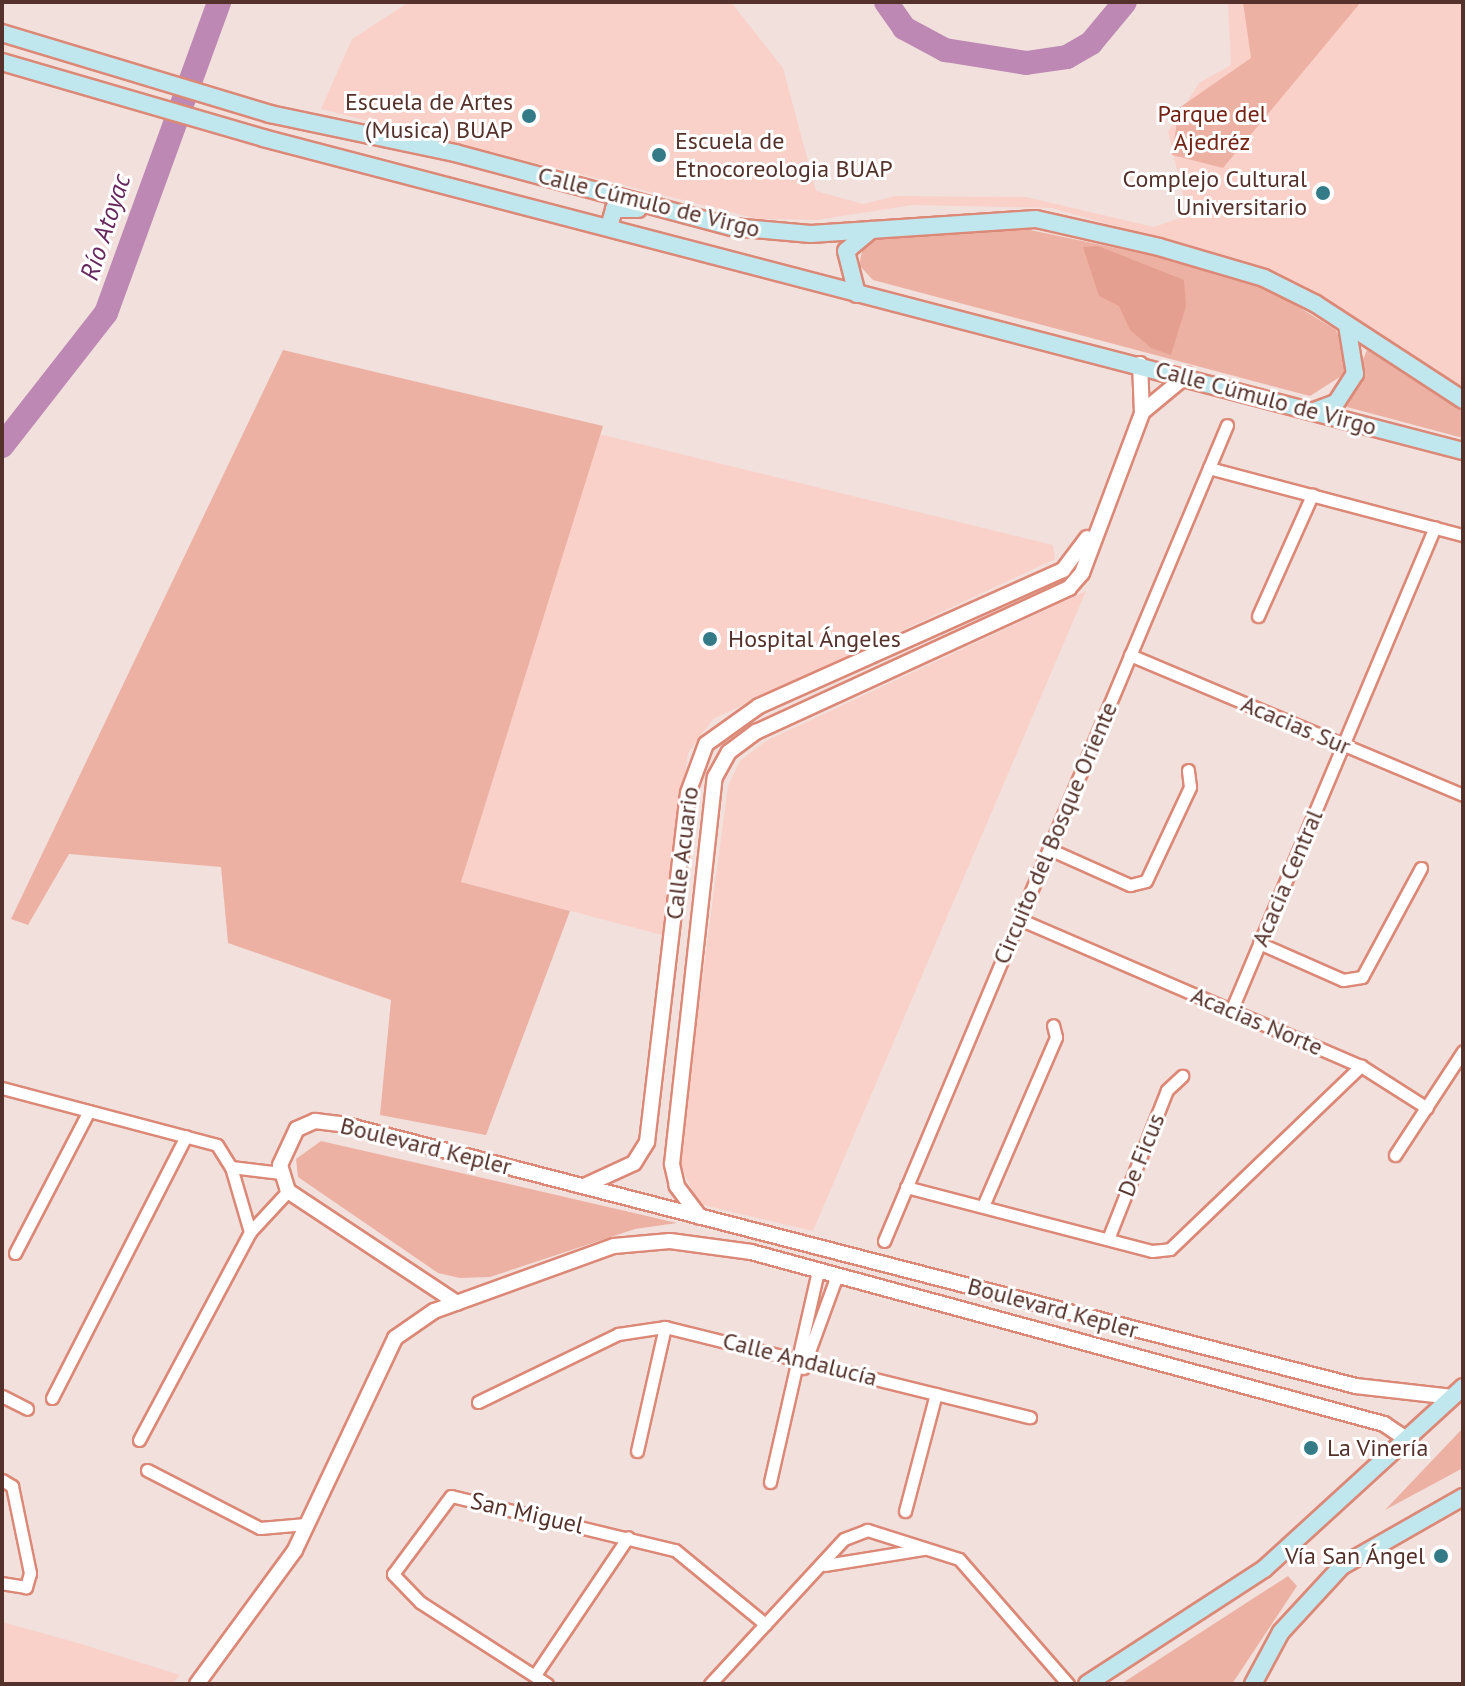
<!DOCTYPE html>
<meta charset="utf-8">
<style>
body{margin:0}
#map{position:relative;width:1465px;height:1686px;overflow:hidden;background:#f2e0dc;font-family:"PT Sans",sans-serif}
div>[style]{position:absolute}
.built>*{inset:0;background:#f9d1c9}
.green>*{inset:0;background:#edb1a3}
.forest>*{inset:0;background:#e59f90}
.river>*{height:24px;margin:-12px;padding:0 12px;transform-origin:12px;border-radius:12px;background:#bd88b4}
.roads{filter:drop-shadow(2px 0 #dc8877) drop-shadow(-2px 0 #dc8877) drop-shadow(0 2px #dc8877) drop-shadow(0 -2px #dc8877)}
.minor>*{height:11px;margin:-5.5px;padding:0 5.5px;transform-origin:5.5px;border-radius:5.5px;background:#fff}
.tertiary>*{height:14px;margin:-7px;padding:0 7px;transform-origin:7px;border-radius:7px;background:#fff}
.secondary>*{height:16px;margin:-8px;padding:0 8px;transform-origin:8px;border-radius:8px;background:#c0e7ee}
.dots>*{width:22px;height:22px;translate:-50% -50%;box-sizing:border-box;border:4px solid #fff;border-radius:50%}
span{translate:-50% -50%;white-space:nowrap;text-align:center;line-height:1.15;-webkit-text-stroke:6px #fff;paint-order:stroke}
.poi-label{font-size:24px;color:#54312a}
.right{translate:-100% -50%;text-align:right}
.left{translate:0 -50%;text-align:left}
.park-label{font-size:24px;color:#742314}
.street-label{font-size:24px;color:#54312a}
.water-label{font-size:26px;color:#66265e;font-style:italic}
.frame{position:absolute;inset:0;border:4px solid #54312a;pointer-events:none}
</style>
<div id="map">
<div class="built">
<div style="clip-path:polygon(409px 2px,731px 2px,783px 68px,816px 191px,863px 204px,896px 196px,1026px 197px,1154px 227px,1188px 215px,1168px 132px,1199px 83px,1231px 65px,1228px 2px,1463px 2px,1463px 387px,1278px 273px,1052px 208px,912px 205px,817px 220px,758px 219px,321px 109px,352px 39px)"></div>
<div style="clip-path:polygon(599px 434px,1053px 545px,1055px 559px,713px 719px,688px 753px,662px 935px,461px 882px)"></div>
<div style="clip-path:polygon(1086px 591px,813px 1231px,699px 1204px,678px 1161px,728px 786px,740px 761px,766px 741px)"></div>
<div style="clip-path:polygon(2px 1622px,78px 1643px,180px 1675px,172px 1684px,2px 1684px)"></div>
</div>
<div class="green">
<div style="clip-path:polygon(1243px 2px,1361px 2px,1223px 168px,1172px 155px,1179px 108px,1251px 58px)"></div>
<div style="clip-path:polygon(1011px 226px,1178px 261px,1274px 292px,1336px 330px,1349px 359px,1346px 373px,1310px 396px,873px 280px,859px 265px,865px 238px)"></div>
<div style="clip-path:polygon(283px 350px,603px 426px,461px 882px,570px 911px,486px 1135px,380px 1115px,391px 1000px,228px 943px,221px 867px,69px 854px,28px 925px,11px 919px)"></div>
<div style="clip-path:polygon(1367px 350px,1463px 412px,1463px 438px,1343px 406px)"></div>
<div style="clip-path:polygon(321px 1141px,496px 1181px,677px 1223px,635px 1229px,490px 1277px,460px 1278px,438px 1273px,298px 1177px,296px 1159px)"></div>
<div style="clip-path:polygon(1463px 1428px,1463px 1468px,1385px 1510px)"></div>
<div style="clip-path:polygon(1288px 1576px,1297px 1586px,1232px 1684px,1121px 1684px)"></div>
</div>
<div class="forest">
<div style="clip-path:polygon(1098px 246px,1184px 280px,1186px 306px,1171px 355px,1151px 348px,1130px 330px,1119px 306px,1099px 296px,1083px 247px)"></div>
</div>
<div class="river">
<div style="left:886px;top:2px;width:32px;rotate:55deg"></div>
<div style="left:904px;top:28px;width:47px;rotate:28.2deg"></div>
<div style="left:945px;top:50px;width:82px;rotate:9.1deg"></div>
<div style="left:1026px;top:63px;width:41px;rotate:-8.3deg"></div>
<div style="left:1067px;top:57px;width:28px;rotate:-30deg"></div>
<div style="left:1091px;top:43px;width:53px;rotate:-50.3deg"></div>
<div style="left:2px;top:446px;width:169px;rotate:-52deg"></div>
<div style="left:106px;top:313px;width:331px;rotate:-70deg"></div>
</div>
<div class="roads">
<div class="minor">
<div style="left:1209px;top:468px;width:263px;rotate:14.8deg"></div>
<div style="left:1258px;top:616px;width:133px;rotate:-65.9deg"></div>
<div style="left:1130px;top:655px;width:361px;rotate:22.8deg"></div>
<div style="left:1049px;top:849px;width:89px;rotate:24deg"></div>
<div style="left:1130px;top:885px;width:16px;rotate:-14deg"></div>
<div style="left:1146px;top:881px;width:104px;rotate:-64.9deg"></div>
<div style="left:1190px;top:787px;width:17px;rotate:-97deg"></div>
<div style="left:1019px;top:919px;width:372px;rotate:23.3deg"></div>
<div style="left:1361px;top:1066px;width:78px;rotate:32.5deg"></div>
<div style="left:1259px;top:943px;width:92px;rotate:23.8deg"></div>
<div style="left:1343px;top:980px;width:19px;rotate:-9deg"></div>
<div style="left:1362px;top:977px;width:124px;rotate:-61.6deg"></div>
<div style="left:1231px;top:1011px;width:525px;rotate:-67.15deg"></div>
<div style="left:2px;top:1088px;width:222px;rotate:14.8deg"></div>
<div style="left:217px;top:1145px;width:26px;rotate:58deg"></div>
<div style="left:231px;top:1167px;width:68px;rotate:73.7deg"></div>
<div style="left:1395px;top:1155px;width:124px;rotate:-56.8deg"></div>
<div style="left:231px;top:1167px;width:50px;rotate:6.8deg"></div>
<div style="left:906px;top:1187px;width:254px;rotate:14.6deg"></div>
<div style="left:1152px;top:1251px;width:18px;rotate:-6deg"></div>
<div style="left:1170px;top:1249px;width:265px;rotate:-43.8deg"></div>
<div style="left:983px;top:1206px;width:184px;rotate:-66.6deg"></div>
<div style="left:1056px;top:1037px;width:12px;rotate:-104deg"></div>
<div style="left:1108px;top:1239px;width:160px;rotate:-68.4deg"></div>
<div style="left:1167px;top:1090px;width:21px;rotate:-43deg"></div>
<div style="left:884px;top:1241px;width:885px;rotate:-67.2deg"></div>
<div style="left:15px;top:1253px;width:160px;rotate:-62.5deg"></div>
<div style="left:803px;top:1368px;width:99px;rotate:-69.9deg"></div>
<div style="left:2px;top:1396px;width:28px;rotate:27deg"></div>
<div style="left:52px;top:1398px;width:294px;rotate:-62.9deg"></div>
<div style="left:478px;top:1402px;width:156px;rotate:-25.9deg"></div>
<div style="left:618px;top:1334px;width:48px;rotate:-8.5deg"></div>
<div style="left:665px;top:1327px;width:376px;rotate:13.9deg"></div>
<div style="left:139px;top:1440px;width:236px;rotate:-61.9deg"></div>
<div style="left:250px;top:1232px;width:56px;rotate:-47.2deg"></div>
<div style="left:637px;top:1451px;width:127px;rotate:-77.3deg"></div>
<div style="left:147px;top:1470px;width:127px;rotate:27.2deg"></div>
<div style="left:260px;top:1528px;width:46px;rotate:-5deg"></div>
<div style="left:2px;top:1480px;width:12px;rotate:31deg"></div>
<div style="left:12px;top:1486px;width:89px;rotate:78.3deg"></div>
<div style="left:30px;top:1573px;width:15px;rotate:106deg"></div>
<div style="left:26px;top:1587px;width:24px;rotate:-171deg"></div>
<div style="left:770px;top:1482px;width:217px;rotate:-77.2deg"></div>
<div style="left:905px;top:1511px;width:121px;rotate:-75.2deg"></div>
<div style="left:825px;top:1565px;width:100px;rotate:-9.2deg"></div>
<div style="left:535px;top:1675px;width:166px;rotate:-56deg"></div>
<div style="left:547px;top:1684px;width:151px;rotate:-147.2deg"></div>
<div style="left:420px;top:1602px;width:39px;rotate:-134deg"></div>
<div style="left:393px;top:1574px;width:97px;rotate:-53.4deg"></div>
<div style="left:451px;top:1496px;width:230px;rotate:13.6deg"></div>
<div style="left:675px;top:1550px;width:117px;rotate:39.4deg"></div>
<div style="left:710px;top:1684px;width:197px;rotate:-47.3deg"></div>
<div style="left:844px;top:1539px;width:25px;rotate:-21deg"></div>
<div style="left:867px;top:1530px;width:96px;rotate:17.5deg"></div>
<div style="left:959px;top:1559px;width:166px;rotate:48.9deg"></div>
</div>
<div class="tertiary">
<div style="left:1145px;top:410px;width:55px;rotate:-39.8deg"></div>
<div style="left:584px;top:1186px;width:55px;rotate:-24.7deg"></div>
<div style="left:634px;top:1163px;width:25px;rotate:-58deg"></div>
<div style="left:647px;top:1142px;width:351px;rotate:-83.3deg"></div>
<div style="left:688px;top:793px;width:52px;rotate:-69.8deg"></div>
<div style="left:706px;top:744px;width:65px;rotate:-35.6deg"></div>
<div style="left:759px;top:706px;width:333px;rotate:-24.1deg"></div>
<div style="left:1063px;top:570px;width:40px;rotate:-53deg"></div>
<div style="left:700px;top:1217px;width:39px;rotate:-127deg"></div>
<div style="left:677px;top:1186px;width:23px;rotate:-103deg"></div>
<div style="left:672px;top:1164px;width:389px;rotate:-83.7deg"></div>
<div style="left:715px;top:777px;width:29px;rotate:-61deg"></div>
<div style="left:729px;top:752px;width:34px;rotate:-37deg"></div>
<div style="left:756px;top:732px;width:345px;rotate:-24.7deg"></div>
<div style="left:1069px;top:588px;width:20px;rotate:-49deg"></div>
<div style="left:1082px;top:573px;width:171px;rotate:-69.4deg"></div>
<div style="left:1142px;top:413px;width:49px;rotate:-92.3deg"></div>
<div style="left:457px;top:1303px;width:203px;rotate:-146.5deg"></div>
<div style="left:288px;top:1191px;width:27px;rotate:-107deg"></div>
<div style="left:280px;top:1165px;width:40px;rotate:-65deg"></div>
<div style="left:297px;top:1129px;width:20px;rotate:-24deg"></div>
<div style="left:315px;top:1121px;width:31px;rotate:7deg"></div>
<div style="left:346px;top:1125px;width:1043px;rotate:14.49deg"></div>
<div style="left:1356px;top:1386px;width:97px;rotate:6.5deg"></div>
<div style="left:197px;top:1684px;width:166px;rotate:-53.8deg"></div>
<div style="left:295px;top:1550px;width:234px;rotate:-64.7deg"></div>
<div style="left:395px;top:1338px;width:47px;rotate:-34.7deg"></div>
<div style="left:434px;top:1311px;width:191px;rotate:-19.9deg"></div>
<div style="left:614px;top:1246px;width:56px;rotate:-5.1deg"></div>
<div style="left:670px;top:1241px;width:82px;rotate:7.7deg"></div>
<div style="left:751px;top:1252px;width:656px;rotate:15.2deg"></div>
<div style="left:1384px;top:1424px;width:27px;rotate:34deg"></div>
</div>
<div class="secondary">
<div style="left:2px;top:33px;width:280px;rotate:16.8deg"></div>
<div style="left:270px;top:114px;width:189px;rotate:11.9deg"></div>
<div style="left:455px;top:153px;width:287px;rotate:15deg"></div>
<div style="left:732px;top:227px;width:79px;rotate:5.1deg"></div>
<div style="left:811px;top:234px;width:225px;rotate:-3.8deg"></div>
<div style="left:1036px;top:219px;width:126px;rotate:12.8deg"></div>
<div style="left:1159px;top:247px;width:109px;rotate:16.4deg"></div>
<div style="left:1264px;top:278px;width:58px;rotate:26.6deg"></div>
<div style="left:1316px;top:304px;width:176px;rotate:33.1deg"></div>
<div style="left:2px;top:62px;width:272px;rotate:16.2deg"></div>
<div style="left:263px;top:138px;width:1240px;rotate:14.62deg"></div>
<div style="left:609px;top:227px;width:19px;rotate:-74deg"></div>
<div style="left:614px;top:209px;width:24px"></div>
<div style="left:857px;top:294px;width:44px;rotate:-104.3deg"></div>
<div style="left:846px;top:251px;width:33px;rotate:-40deg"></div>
<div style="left:1314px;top:411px;width:23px;rotate:-20deg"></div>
<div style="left:1336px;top:403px;width:35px;rotate:-57deg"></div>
<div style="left:1355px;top:374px;width:50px;rotate:-99.3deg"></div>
<div style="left:1087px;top:1684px;width:211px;rotate:-33deg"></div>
<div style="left:1264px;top:1569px;width:270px;rotate:-42.4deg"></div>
<div style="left:1253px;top:1684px;width:59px;rotate:-61.7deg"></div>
<div style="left:1281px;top:1632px;width:90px;rotate:-47.3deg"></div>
<div style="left:1342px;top:1566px;width:139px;rotate:-29.7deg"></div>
</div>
</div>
<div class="dots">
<div style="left:529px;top:116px;background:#347a87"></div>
<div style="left:659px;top:155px;background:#347a87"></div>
<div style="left:1323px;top:193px;background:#347a87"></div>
<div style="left:710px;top:639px;background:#347a87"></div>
<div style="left:1311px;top:1448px;background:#347a87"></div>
<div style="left:1441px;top:1556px;background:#347a87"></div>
</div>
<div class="poi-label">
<span class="right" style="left:513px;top:116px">Escuela de Artes<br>(Musica) BUAP</span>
<span class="left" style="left:675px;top:155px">Escuela de<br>Etnocoreologia BUAP</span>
<span class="right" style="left:1307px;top:193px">Complejo Cultural<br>Universitario</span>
<span class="left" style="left:728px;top:639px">Hospital Ángeles</span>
<span class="left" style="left:1327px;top:1448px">La Vinería</span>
<span class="right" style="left:1425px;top:1556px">Vía San Ángel</span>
</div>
<div class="park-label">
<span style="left:1212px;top:128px">Parque del<br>Ajedréz</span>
</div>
<div class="street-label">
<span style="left:649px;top:202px;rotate:14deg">Calle Cúmulo de Virgo</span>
<span style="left:1266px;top:398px;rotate:15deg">Calle Cúmulo de Virgo</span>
<span style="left:1296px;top:725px;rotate:23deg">Acacias Sur</span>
<span style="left:1055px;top:833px;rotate:-67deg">Circuito del Bosque Oriente</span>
<span style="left:682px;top:853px;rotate:-83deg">Calle Acuario</span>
<span style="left:1287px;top:878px;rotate:-67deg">Acacia Central</span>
<span style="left:1257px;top:1021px;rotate:23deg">Acacias Norte</span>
<span style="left:426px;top:1146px;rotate:14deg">Boulevard Kepler</span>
<span style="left:1141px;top:1155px;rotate:-68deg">De Ficus</span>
<span style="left:1053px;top:1308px;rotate:15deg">Boulevard Kepler</span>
<span style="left:800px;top:1359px;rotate:14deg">Calle Andalucía</span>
<span style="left:527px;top:1513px;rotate:13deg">San Miguel</span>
</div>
<div class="water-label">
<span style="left:105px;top:227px;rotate:-72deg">Río Atoyac</span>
</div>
<div class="frame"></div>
</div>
